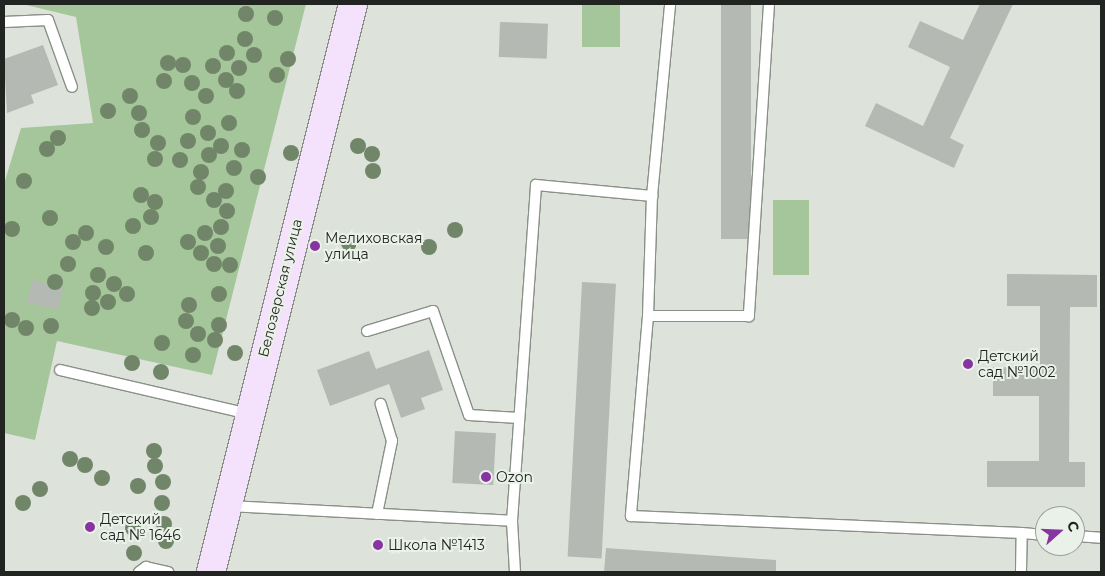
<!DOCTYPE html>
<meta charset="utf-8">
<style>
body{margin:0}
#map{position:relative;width:1105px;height:576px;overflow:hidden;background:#dde3db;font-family:Montserrat,sans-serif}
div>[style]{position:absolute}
.green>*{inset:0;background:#a5c69b;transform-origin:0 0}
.building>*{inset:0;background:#b4bab3;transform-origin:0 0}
.roads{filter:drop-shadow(1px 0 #8a9088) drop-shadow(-1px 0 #8a9088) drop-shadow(0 1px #8a9088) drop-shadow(0 -1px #8a9088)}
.lane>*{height:10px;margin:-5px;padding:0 5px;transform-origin:5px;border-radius:5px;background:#fff}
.secondary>*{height:28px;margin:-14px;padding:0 14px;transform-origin:14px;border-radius:14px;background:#f4e1fb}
.trees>*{width:16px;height:16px;margin:-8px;border-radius:50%;background:#718668}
.dots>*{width:14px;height:14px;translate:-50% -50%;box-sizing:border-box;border:2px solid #eaf1e8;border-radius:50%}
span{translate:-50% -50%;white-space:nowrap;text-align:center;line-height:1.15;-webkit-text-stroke:4px #eaf1e8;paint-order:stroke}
.poi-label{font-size:14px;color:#222421}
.left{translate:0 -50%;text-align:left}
.street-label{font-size:14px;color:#222421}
.frame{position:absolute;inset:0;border:5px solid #222421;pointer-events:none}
.north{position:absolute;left:1035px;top:506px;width:50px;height:50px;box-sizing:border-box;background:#eaf1e8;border:1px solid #9a9f98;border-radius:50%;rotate:70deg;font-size:14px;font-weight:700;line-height:20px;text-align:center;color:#222421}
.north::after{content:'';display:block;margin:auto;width:18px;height:22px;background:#8733a1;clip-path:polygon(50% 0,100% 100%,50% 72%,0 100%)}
</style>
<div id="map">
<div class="green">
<div style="clip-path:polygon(22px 4px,306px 4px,212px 375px,57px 341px,35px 440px,4px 433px,4px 184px,21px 128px,93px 123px,76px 17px)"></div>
<div style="left:582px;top:4px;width:38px;height:43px"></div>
<div style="left:809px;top:200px;width:75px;height:36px;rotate:90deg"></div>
</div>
<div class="building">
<div style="left:721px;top:4px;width:30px;height:235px"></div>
<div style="clip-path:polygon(980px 4px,1013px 4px,950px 138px,964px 145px,954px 168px,865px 126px,876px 103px,923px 126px,950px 67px,908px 47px,920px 21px,963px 40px)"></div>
<div style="left:500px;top:22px;width:48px;height:35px;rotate:2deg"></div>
<div style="clip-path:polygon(43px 45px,58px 85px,31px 95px,34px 103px,7px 113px,4px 59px)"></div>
<div style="clip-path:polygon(1007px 274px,1097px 275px,1097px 307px,1070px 307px,1069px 462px,1085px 462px,1085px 487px,987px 487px,987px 461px,1039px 461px,1039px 396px,993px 396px,993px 367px,1040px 368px,1040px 306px,1007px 306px)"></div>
<div style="left:32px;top:280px;width:32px;height:23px;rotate:13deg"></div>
<div style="left:582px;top:282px;width:34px;height:275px;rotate:3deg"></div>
<div style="clip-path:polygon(429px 350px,443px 390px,421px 398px,425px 409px,401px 418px,389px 384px,330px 406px,317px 370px,369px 351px,376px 369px)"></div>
<div style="left:455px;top:431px;width:41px;height:52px;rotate:3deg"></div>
<div style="clip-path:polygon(606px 548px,776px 560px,776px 572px,604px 572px)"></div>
</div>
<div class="roads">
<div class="lane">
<div style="left:769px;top:4px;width:313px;rotate:93.7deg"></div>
<div style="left:749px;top:316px;width:101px;rotate:180deg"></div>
<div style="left:648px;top:316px;width:201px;rotate:94.9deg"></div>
<div style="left:631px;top:516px;width:391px;rotate:2.5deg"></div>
<div style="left:4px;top:22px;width:44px;rotate:-2.6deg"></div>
<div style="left:48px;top:20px;width:71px;rotate:70.3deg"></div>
<div style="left:648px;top:316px;width:120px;rotate:-88.1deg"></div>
<div style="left:652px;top:196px;width:193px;rotate:-84.6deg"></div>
<div style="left:367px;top:331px;width:69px;rotate:-16.9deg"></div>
<div style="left:433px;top:311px;width:110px;rotate:70.9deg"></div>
<div style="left:469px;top:415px;width:50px;rotate:3.4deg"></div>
<div style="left:60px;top:370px;width:194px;rotate:13.1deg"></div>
<div style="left:229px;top:506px;width:283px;rotate:3deg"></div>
<div style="left:377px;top:514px;width:75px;rotate:-78.4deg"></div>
<div style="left:392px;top:441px;width:39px;rotate:-107deg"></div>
<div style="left:1075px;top:536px;width:26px;rotate:4deg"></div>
<div style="left:139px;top:572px;width:9px;rotate:-36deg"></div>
<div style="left:146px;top:567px;width:23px;rotate:13deg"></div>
<div style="left:515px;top:572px;width:51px;rotate:-93.4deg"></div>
<div style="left:512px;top:521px;width:337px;rotate:-85.9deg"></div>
<div style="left:536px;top:185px;width:117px;rotate:5.4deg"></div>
<div style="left:1021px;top:572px;width:39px;rotate:-89deg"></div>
<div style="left:1022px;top:533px;width:23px;rotate:5deg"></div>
</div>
<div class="secondary">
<div style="left:211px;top:572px;width:585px;rotate:-75.96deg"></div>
</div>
</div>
<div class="trees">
<div style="left:246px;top:14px"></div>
<div style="left:275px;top:18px"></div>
<div style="left:245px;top:39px"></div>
<div style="left:227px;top:53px"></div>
<div style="left:254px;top:55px"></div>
<div style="left:288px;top:59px"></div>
<div style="left:168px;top:63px"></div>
<div style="left:183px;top:65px"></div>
<div style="left:213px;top:66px"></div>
<div style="left:239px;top:68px"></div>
<div style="left:277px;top:75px"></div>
<div style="left:226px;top:80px"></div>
<div style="left:164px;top:81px"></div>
<div style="left:192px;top:83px"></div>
<div style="left:237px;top:91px"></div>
<div style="left:130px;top:96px"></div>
<div style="left:206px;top:96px"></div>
<div style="left:108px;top:111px"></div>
<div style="left:139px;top:113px"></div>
<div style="left:193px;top:117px"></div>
<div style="left:229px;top:123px"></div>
<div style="left:142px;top:130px"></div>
<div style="left:208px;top:133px"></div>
<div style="left:58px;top:138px"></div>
<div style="left:188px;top:141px"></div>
<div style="left:158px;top:143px"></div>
<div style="left:221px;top:146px"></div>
<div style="left:358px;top:146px"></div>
<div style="left:47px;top:149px"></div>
<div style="left:242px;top:150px"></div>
<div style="left:291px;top:153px"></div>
<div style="left:372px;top:154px"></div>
<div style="left:209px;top:155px"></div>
<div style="left:155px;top:159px"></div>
<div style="left:180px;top:160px"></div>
<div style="left:234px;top:168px"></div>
<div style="left:373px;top:171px"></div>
<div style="left:201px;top:172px"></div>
<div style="left:258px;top:177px"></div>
<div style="left:24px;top:181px"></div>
<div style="left:198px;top:187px"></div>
<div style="left:226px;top:191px"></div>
<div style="left:141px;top:195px"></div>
<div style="left:214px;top:200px"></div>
<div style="left:155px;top:202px"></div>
<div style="left:227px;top:211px"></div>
<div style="left:151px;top:217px"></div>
<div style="left:50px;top:218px"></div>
<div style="left:133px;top:226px"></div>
<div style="left:221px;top:227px"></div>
<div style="left:12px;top:229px"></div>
<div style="left:455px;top:230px"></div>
<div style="left:86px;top:233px"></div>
<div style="left:205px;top:233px"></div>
<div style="left:73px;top:242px"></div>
<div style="left:188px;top:242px"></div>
<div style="left:349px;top:243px"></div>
<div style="left:218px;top:246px"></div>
<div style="left:106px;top:247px"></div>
<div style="left:429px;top:247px"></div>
<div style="left:146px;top:253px"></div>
<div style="left:201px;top:253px"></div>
<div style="left:68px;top:264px"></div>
<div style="left:214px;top:264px"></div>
<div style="left:230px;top:265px"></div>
<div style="left:98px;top:275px"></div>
<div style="left:55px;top:282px"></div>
<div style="left:114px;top:284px"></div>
<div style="left:93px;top:293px"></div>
<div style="left:127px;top:294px"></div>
<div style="left:219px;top:294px"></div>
<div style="left:108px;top:302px"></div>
<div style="left:189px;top:305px"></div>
<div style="left:92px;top:308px"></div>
<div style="left:12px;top:320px"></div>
<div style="left:186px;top:321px"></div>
<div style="left:219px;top:325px"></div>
<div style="left:51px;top:326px"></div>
<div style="left:26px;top:328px"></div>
<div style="left:198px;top:334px"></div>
<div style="left:215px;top:340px"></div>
<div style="left:162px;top:343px"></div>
<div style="left:235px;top:353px"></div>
<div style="left:193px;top:355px"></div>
<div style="left:132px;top:363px"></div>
<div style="left:161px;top:372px"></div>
<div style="left:154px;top:451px"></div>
<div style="left:70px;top:459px"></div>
<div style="left:85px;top:465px"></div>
<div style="left:155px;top:466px"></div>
<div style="left:102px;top:478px"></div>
<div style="left:163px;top:482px"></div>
<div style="left:138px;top:486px"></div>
<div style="left:40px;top:489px"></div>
<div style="left:23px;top:503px"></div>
<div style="left:162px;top:503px"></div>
<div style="left:164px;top:524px"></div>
<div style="left:133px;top:528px"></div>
<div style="left:166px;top:541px"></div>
<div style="left:134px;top:553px"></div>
</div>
<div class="dots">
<div style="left:315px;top:246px;background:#8733a1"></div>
<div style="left:968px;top:364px;background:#8733a1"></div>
<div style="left:486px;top:477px;background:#8733a1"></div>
<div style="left:90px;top:527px;background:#8733a1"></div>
<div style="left:378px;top:545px;background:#8733a1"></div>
</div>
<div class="poi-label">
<span class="left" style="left:325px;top:246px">Мелиховская<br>улица</span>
<span class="left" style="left:978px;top:364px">Детский<br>сад №1002</span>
<span class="left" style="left:496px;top:477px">Ozon</span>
<span class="left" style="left:100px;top:527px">Детский<br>сад № 1646</span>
<span class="left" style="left:388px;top:545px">Школа №1413</span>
</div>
<div class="street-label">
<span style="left:280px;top:288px;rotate:-76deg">Белозерская улица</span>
</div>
<div class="frame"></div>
<div class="north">С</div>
</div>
